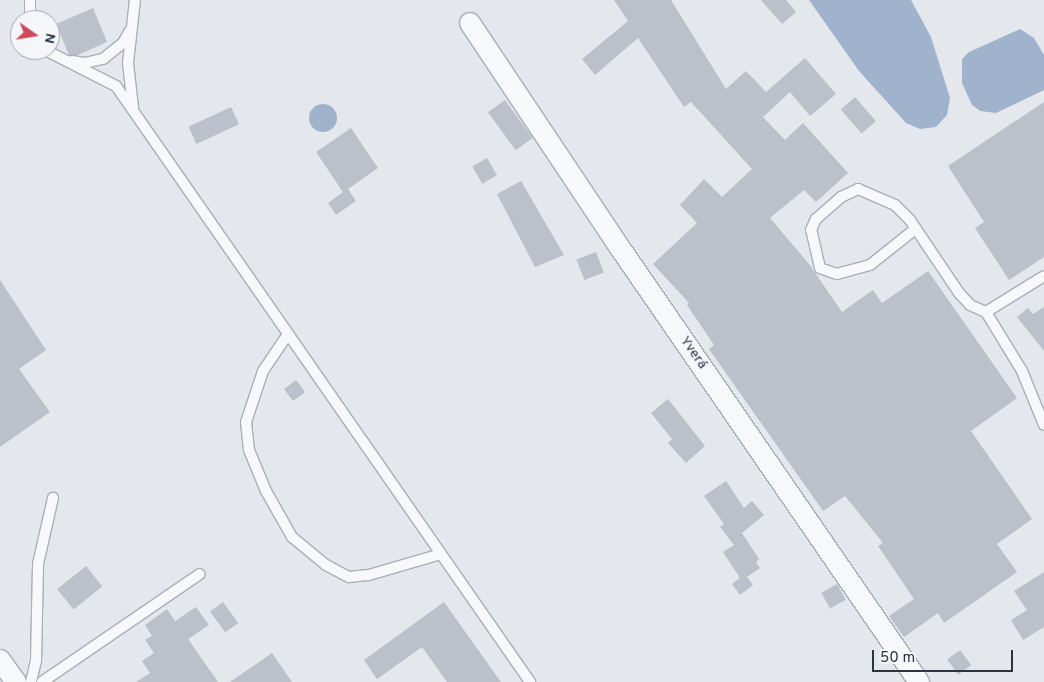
<!DOCTYPE html>
<meta charset="utf-8">
<style>
body{margin:0}
#map{position:relative;width:1044px;height:682px;overflow:hidden;background:#e4e7ec;font-family:Overpass,sans-serif}
div>[style]{position:absolute}
.water>*{inset:0;background:#9fb4cc}
.round{border-radius:50%}
.building>*{inset:0;background:#bbc0ca;transform-origin:0 0}
.roads{filter:drop-shadow(1px 0 #a9aeb7) drop-shadow(-1px 0 #a9aeb7) drop-shadow(0 1px #a9aeb7) drop-shadow(0 -1px #a9aeb7)}
.service>*{height:10px;margin:-5px;padding:0 5px;transform-origin:5px;border-radius:5px;background:#f7f8fa}
.minor>*{height:20px;margin:-10px;padding:0 10px;transform-origin:10px;border-radius:10px;background:#f7f8fa}
span{translate:-50% -50%;white-space:nowrap;text-align:center;line-height:1.15;-webkit-text-stroke:4px #f4f6f9;paint-order:stroke}
.street-label{font-size:14px;color:#2b3445}
.north{position:absolute;left:10px;top:10px;width:50px;height:50px;box-sizing:border-box;background:#f4f6f9;border:1px solid #a4a8b1;border-radius:50%;rotate:103deg;font-size:14px;font-weight:700;line-height:20px;text-align:center;color:#2b3445}
.north::after{content:'';display:block;margin:auto;width:18px;height:22px;background:#d1495b;clip-path:polygon(50% 0,100% 100%,50% 72%,0 100%)}
.scale{position:absolute;left:872px;top:650px;width:141px;height:22px;box-sizing:border-box;border:2px solid #2b3445;border-top:0;padding-left:6px;font-size:15px;line-height:18px;white-space:nowrap;color:#2b3445;-webkit-text-stroke:4px #f4f6f9;paint-order:stroke}
</style>
<div id="map">
<div class="water">
<div style="clip-path:polygon(809px 0,911px 0,931px 37px,950px 98px,947px 115px,936px 127px,920px 129px,906px 123px,859px 71px)"></div>
<div style="clip-path:polygon(1020px 29px,1034px 38px,1044px 55px,1044px 90px,996px 113px,980px 111px,972px 105px,962px 83px,962px 59px,969px 52px)"></div>
<div class="round" style="left:309px;top:104px;width:28px;height:28px"></div>
</div>
<div class="building">
<div style="clip-path:polygon(614px 0,671px 0,726px 89px,746px 71px,766px 92px,805px 58px,836px 94px,810px 116px,790px 92px,763px 117px,785px 140px,803px 123px,848px 173px,816px 202px,804px 190px,770px 218px,809px 264px,842px 312px,873px 290px,882px 303px,928px 271px,1017px 398px,971px 431px,1032px 519px,997px 544px,1017px 572px,944px 623px,938px 613px,904px 637px,889px 616px,914px 599px,878px 546px,883px 543px,845px 496px,823px 511px,709px 349px,714px 345px,687px 305px,689px 303px,653px 264px,697px 223px,680px 205px,704px 179px,722px 197px,752px 169px,691px 102px,684px 107px,638px 38px,595px 75px,582px 59px,628px 21px)"></div>
<div style="clip-path:polygon(761px 0,786px 0,796px 12px,782px 24px)"></div>
<div style="clip-path:polygon(93px 8px,107px 42px,78px 55px,69px 55px,56px 24px)"></div>
<div style="left:855px;top:97px;width:32px;height:19px;rotate:49deg"></div>
<div style="left:505px;top:100px;width:47px;height:21px;rotate:54deg"></div>
<div style="clip-path:polygon(1044px 102px,1044px 257px,1009px 280px,975px 228px,984px 222px,948px 166px)"></div>
<div style="left:231px;top:107px;width:19px;height:47px;rotate:65deg"></div>
<div style="clip-path:polygon(351px 128px,378px 168px,348px 189px,356px 201px,336px 215px,328px 203px,343px 192px,316px 152px)"></div>
<div style="left:487px;top:158px;width:20px;height:17px;rotate:60deg"></div>
<div style="clip-path:polygon(521px 181px,564px 255px,535px 267px,497px 194px)"></div>
<div style="left:596px;top:252px;width:22px;height:21px;rotate:69deg"></div>
<div style="clip-path:polygon(0 280px,46px 350px,19px 369px,50px 412px,0 447px)"></div>
<div style="clip-path:polygon(1044px 307px,1044px 351px,1017px 317px,1028px 308px,1033px 314px)"></div>
<div style="left:296px;top:380px;width:15px;height:15px;rotate:53deg"></div>
<div style="clip-path:polygon(668px 399px,705px 446px,686px 463px,668px 443px,672px 439px,651px 413px)"></div>
<div style="clip-path:polygon(726px 481px,744px 508px,752px 501px,764px 515px,742px 533px,759px 559px,756px 562px,760px 568px,747px 577px,753px 585px,740px 595px,732px 584px,740px 578px,723px 552px,734px 545px,720px 527px,724px 524px,704px 496px)"></div>
<div style="left:86px;top:566px;width:26px;height:37px;rotate:51deg"></div>
<div style="clip-path:polygon(1044px 572px,1044px 627px,1023px 640px,1011px 620px,1027px 610px,1014px 591px)"></div>
<div style="left:837px;top:584px;width:18px;height:18px;rotate:61deg"></div>
<div style="left:223px;top:602px;width:26px;height:16px;rotate:54deg"></div>
<div style="clip-path:polygon(444px 602px,501px 682px,447px 682px,422px 647px,377px 679px,364px 660px)"></div>
<div style="clip-path:polygon(196px 607px,209px 625px,188px 639px,218px 682px,136px 682px,150px 673px,142px 661px,154px 653px,145px 640px,152px 636px,145px 625px,167px 609px,175px 621px)"></div>
<div style="left:960px;top:650px;width:19px;height:16px;rotate:54deg"></div>
<div style="clip-path:polygon(272px 653px,292px 682px,230px 682px)"></div>
</div>
<div class="roads">
<div class="service">
<div style="left:30px;top:20px;width:20px;rotate:-90deg"></div>
<div style="left:49px;top:52px;width:75px;rotate:26.9deg"></div>
<div style="left:116px;top:86px;width:726px;rotate:55.21deg"></div>
<div style="left:72px;top:61px;width:13px;rotate:9deg"></div>
<div style="left:85px;top:63px;width:18px;rotate:-13deg"></div>
<div style="left:103px;top:59px;width:26px;rotate:-39deg"></div>
<div style="left:123px;top:43px;width:13px;rotate:-61deg"></div>
<div style="left:133px;top:107px;width:44px;rotate:-96.5deg"></div>
<div style="left:128px;top:63px;width:63px;rotate:-83.7deg"></div>
<div style="left:914px;top:230px;width:56px;rotate:141.5deg"></div>
<div style="left:870px;top:265px;width:34px;rotate:165deg"></div>
<div style="left:837px;top:274px;width:18px;rotate:-161deg"></div>
<div style="left:820px;top:268px;width:39px;rotate:-103deg"></div>
<div style="left:811px;top:230px;width:12px;rotate:-66deg"></div>
<div style="left:816px;top:219px;width:33px;rotate:-41deg"></div>
<div style="left:841px;top:197px;width:19px;rotate:-25deg"></div>
<div style="left:858px;top:189px;width:40px;rotate:23.4deg"></div>
<div style="left:895px;top:205px;width:21px;rotate:45deg"></div>
<div style="left:910px;top:220px;width:88px;rotate:56.1deg"></div>
<div style="left:959px;top:293px;width:16px;rotate:47deg"></div>
<div style="left:970px;top:305px;width:17px;rotate:24deg"></div>
<div style="left:986px;top:312px;width:68px;rotate:-31.8deg"></div>
<div style="left:986px;top:312px;width:69px;rotate:58.6deg"></div>
<div style="left:1022px;top:371px;width:58px;rotate:67.8deg"></div>
<div style="left:288px;top:334px;width:45px;rotate:124deg"></div>
<div style="left:263px;top:371px;width:54px;rotate:108.4deg"></div>
<div style="left:246px;top:422px;width:28px;rotate:84deg"></div>
<div style="left:249px;top:450px;width:44px;rotate:67.5deg"></div>
<div style="left:266px;top:491px;width:53px;rotate:60.5deg"></div>
<div style="left:292px;top:537px;width:44px;rotate:39.5deg"></div>
<div style="left:326px;top:565px;width:26px;rotate:28deg"></div>
<div style="left:349px;top:577px;width:20px;rotate:-6deg"></div>
<div style="left:369px;top:575px;width:75px;rotate:-16.3deg"></div>
<div style="left:31px;top:682px;width:22px;rotate:-77deg"></div>
<div style="left:36px;top:661px;width:97px;rotate:-88.8deg"></div>
<div style="left:38px;top:564px;width:68px;rotate:-77.2deg"></div>
<div style="left:42px;top:682px;width:191px;rotate:-34.4deg"></div>
</div>
<div class="minor">
<div style="left:470px;top:23px;width:267px;rotate:56.3deg"></div>
<div style="left:618px;top:245px;width:531px;rotate:55.44deg"></div>
<div style="left:0;top:660px;width:27px;rotate:54deg"></div>
</div>
</div>
<div class="street-label">
<span style="left:693px;top:353px;rotate:55deg">Yverá</span>
</div>
<div class="north">N</div>
<div class="scale">50 m</div>
</div>
